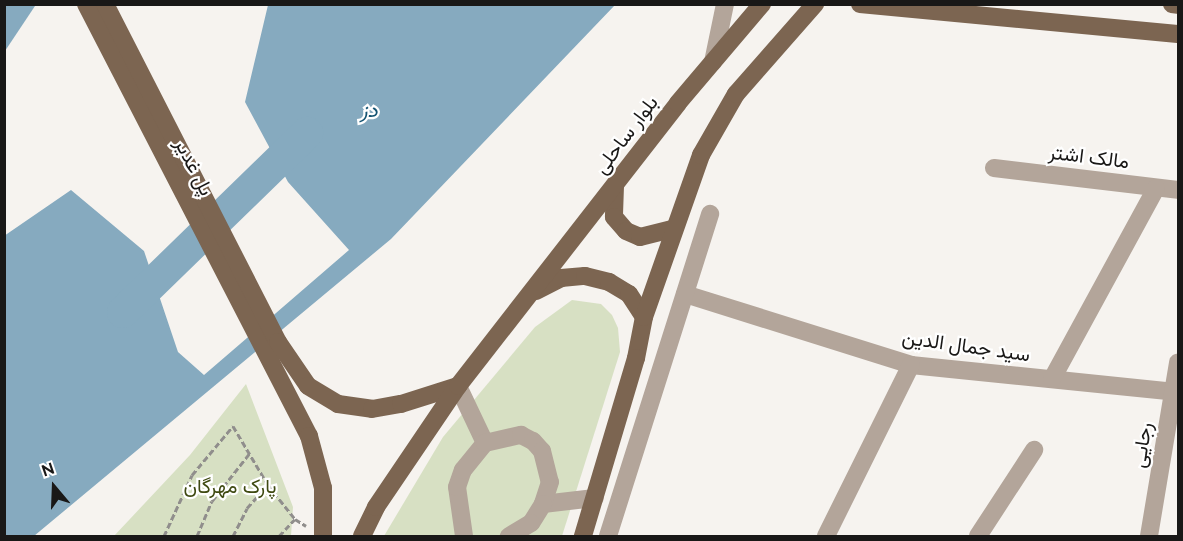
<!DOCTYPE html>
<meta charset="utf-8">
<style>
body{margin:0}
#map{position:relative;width:1183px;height:541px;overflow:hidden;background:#f6f3ef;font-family:Raleway,Vazirmatn,sans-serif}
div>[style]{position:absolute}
.green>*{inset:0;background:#d7e0c3}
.water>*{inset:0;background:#86aabf}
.river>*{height:32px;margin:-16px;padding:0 16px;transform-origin:16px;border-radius:16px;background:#86aabf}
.path>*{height:3px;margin-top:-1.5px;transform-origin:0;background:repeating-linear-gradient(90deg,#908e8c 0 6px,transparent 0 9px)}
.minor>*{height:18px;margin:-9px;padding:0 9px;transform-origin:9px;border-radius:9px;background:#b3a59a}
.major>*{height:18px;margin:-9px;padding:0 9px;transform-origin:9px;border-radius:9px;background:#7c6551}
span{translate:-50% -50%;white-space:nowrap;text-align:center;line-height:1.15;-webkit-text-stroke:4.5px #fff;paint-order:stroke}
.street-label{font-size:20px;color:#191817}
.park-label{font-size:20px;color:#3f4a12}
.water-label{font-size:21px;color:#135372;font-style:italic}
.frame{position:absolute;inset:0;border:6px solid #191817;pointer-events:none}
.north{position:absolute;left:24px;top:457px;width:60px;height:60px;-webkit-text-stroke:4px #fff;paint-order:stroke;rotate:341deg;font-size:16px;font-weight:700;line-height:24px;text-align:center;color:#191817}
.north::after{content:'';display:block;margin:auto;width:21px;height:27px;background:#191817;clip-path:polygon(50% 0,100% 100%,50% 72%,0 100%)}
</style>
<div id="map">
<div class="green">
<div style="clip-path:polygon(572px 300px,601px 304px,612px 315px,618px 328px,620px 352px,562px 536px,384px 536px,443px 437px,535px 327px)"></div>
<div style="clip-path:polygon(246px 384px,293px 507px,291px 536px,114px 536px,190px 455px)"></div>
</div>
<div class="water">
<div style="clip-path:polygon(5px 4px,35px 6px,5px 51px,4px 5px)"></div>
<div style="clip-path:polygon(268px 5px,615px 5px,391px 239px,34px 536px,5px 536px,4px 236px,71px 190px,144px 251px,178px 352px,204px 375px,349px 250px,288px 182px,245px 102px)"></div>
</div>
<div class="river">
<div style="left:123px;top:312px;width:257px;rotate:-44.2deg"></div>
</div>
<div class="path">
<div style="left:164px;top:536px;width:67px;rotate:-65.3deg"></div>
<div style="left:192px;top:475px;width:64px;rotate:-50.1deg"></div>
<div style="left:233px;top:426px;width:69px;rotate:59.3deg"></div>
<div style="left:268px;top:485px;width:43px;rotate:51.5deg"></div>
<div style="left:295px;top:519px;width:13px;rotate:32deg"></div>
<div style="left:197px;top:536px;width:38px;rotate:-67deg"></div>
<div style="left:212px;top:501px;width:60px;rotate:-51.8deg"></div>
<div style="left:233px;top:536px;width:31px;rotate:-63deg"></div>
<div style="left:247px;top:508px;width:31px;rotate:-48deg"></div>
<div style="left:279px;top:536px;width:23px;rotate:-47deg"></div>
</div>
<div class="minor">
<div style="left:713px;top:62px;width:59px;rotate:-78.3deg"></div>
<div style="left:994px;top:168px;width:185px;rotate:6.8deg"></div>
<div style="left:685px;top:294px;width:237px;rotate:17.4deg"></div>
<div style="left:911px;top:365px;width:268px;rotate:5.8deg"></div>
<div style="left:1052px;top:379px;width:217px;rotate:-61.4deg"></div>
<div style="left:458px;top:386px;width:63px;rotate:64.7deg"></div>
<div style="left:543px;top:504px;width:52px;rotate:-6.6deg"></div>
<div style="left:464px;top:536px;width:49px;rotate:-98.1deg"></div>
<div style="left:457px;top:487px;width:18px;rotate:-71deg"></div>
<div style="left:463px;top:470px;width:35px;rotate:-51deg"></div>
<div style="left:485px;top:443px;width:37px;rotate:-13deg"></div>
<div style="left:521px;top:435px;width:13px;rotate:27deg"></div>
<div style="left:533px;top:441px;width:13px;rotate:48deg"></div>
<div style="left:542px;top:451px;width:32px;rotate:76deg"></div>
<div style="left:550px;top:482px;width:23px;rotate:108deg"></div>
<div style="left:543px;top:504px;width:22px;rotate:122deg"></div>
<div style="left:531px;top:523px;width:26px;rotate:149deg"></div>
<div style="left:608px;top:536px;width:338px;rotate:-72.4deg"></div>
<div style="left:826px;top:536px;width:191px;rotate:-63.6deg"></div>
<div style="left:978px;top:536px;width:103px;rotate:-56.9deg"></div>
<div style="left:1149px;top:536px;width:176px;rotate:-80.5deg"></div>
</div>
<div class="major">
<div style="left:86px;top:4px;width:486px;rotate:62.7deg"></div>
<div style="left:309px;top:436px;width:54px;rotate:74.9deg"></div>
<div style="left:323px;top:488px;width:48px;rotate:90deg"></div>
<div style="left:105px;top:4px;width:380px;rotate:62.9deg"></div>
<div style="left:278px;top:342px;width:53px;rotate:55.7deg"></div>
<div style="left:308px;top:386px;width:35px;rotate:31deg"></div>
<div style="left:338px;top:404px;width:34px;rotate:8deg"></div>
<div style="left:372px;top:409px;width:29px;rotate:-10deg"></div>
<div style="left:401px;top:404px;width:60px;rotate:-17.5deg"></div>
<div style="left:860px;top:4px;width:319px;rotate:5.4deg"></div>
<div style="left:1172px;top:4px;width:6px;rotate:9deg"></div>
<div style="left:615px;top:186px;width:31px;rotate:92deg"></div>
<div style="left:614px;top:217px;width:18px;rotate:49deg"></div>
<div style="left:626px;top:231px;width:15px;rotate:23deg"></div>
<div style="left:640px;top:237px;width:33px;rotate:-14deg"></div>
<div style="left:536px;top:291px;width:28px;rotate:-27deg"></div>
<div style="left:561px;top:278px;width:24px;rotate:-5deg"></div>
<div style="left:585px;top:276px;width:25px;rotate:14deg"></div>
<div style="left:609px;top:282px;width:23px;rotate:31deg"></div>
<div style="left:629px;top:294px;width:27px;rotate:57deg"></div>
<div style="left:644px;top:317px;width:42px;rotate:101deg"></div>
<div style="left:636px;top:358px;width:186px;rotate:106.6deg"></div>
<div style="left:644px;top:317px;width:172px;rotate:-70.6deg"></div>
<div style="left:701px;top:155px;width:70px;rotate:-60.2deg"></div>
<div style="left:736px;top:94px;width:120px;rotate:-48.7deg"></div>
<div style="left:362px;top:536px;width:32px;rotate:-64deg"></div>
<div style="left:376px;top:507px;width:146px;rotate:-55.9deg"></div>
<div style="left:458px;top:386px;width:358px;rotate:-52.1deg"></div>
<div style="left:678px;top:103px;width:130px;rotate:-49.7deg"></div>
</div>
<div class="street-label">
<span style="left:626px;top:135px;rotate:-53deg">بلوار ساحلی</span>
<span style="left:1089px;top:157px;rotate:7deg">مالک اشتر</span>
<span style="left:194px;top:167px;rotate:63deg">پل غدیر</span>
<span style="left:966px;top:346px;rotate:8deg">سید جمال الدین</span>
<span style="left:1142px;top:445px;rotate:-81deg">رجایی</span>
</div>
<div class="park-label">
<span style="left:230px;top:486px">پارک مهرگان</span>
</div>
<div class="water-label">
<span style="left:369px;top:110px">دز</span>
</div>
<div class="frame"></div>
<div class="north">N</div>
</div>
